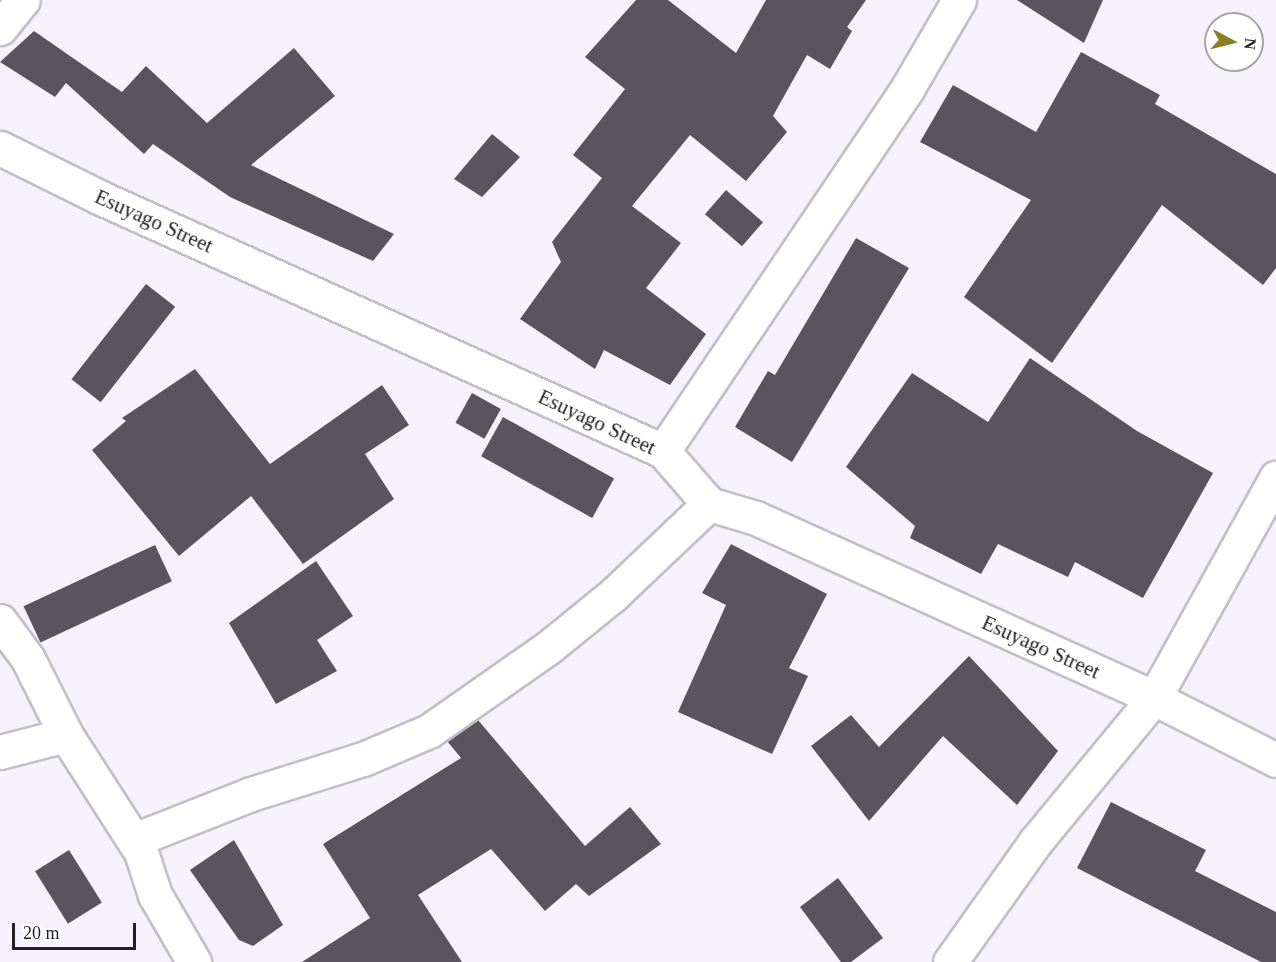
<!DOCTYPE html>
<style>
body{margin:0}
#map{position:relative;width:1276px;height:962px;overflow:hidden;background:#f5f2fc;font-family:Georgia,serif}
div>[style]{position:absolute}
.building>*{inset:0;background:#5a545c;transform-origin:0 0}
.roads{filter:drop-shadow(2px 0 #c2bfc9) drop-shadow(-2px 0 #c2bfc9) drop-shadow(0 2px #c2bfc9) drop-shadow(0 -2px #c2bfc9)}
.street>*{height:33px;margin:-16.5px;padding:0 16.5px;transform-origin:16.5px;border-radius:16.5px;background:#fff}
span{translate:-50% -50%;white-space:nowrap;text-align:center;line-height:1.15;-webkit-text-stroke:6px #fff;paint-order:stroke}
.street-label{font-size:21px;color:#201f23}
.north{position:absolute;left:1204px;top:12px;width:60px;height:60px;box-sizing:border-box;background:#fff;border:2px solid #a6a5a7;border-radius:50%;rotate:97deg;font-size:16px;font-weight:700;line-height:24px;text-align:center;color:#201f23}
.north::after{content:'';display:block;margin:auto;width:21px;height:27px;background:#8b8027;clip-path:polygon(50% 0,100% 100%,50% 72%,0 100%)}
.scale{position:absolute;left:12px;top:923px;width:124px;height:27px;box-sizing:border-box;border:3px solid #201f23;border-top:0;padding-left:8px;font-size:18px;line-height:21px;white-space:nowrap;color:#201f23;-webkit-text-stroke:4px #fff;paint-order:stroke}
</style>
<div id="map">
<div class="building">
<div style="clip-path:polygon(636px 0,668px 0,736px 53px,766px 0,866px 0,847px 27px,852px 31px,830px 69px,807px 55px,773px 116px,787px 132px,746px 181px,690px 135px,632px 206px,681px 243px,646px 288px,706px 334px,670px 385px,604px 350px,595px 369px,520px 319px,561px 262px,552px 242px,602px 178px,573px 155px,625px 89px,585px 57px)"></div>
<div style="clip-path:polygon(1017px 0,1103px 0,1084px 43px)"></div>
<div style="clip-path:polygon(34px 31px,122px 92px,146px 66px,207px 123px,294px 48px,335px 96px,251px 165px,394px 234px,373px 261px,230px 197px,153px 144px,144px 154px,66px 83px,55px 97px,0 62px)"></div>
<div style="clip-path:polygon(1081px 52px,1160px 95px,1155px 104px,1276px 174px,1276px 268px,1263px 285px,1162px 205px,1052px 363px,964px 297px,1031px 200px,920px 142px,953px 85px,1036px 132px)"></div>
<div style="clip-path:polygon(492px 134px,520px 157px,482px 197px,454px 179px)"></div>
<div style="left:726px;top:190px;width:49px;height:32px;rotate:41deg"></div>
<div style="clip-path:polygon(856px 238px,909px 268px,792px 462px,735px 427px,768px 371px,775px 375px)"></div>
<div style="left:146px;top:284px;width:37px;height:121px;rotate:38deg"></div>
<div style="clip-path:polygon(1030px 358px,1137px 431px,1213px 473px,1143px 598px,1075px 562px,1068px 577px,998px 544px,981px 574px,910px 538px,915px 526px,846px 467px,912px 373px,988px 422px)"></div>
<div style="clip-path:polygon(195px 369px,270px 464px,382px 385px,409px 425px,365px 454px,394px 499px,303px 564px,251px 496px,179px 556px,92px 450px,126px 421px,122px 418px)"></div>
<div style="left:472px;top:393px;width:33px;height:34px;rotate:29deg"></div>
<div style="left:503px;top:417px;width:127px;height:45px;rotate:29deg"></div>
<div style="clip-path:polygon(731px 544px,827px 594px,789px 668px,808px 676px,772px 754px,678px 712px,726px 605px,702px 593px)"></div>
<div style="left:155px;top:545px;width:40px;height:145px;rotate:65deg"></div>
<div style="clip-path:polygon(316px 561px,353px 616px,317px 640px,337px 671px,276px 704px,229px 623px)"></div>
<div style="clip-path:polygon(969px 656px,1058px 751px,1017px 805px,943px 736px,869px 821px,811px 746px,851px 715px,879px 747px)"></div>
<div style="clip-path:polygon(478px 720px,585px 846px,630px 807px,661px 844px,589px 896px,576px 884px,545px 911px,491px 849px,418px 895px,462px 962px,302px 962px,370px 918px,323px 844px,461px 758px,447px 741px)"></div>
<div style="clip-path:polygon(1111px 802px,1206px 850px,1195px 871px,1276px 912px,1276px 962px,1261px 962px,1077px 868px)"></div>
<div style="clip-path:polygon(234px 840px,283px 925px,253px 946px,239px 940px,190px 870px)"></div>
<div style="left:69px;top:850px;width:62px;height:40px;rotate:58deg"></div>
<div style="clip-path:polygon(838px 878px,883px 938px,851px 962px,841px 962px,800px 907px)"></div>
</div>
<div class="roads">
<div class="street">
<div style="left:0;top:28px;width:36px;rotate:-51deg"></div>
<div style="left:0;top:148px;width:113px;rotate:26.3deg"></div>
<div style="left:101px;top:198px;width:616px;rotate:24.24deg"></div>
<div style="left:663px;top:451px;width:70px;rotate:49deg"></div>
<div style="left:709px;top:504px;width:49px;rotate:16.6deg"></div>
<div style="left:756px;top:518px;width:437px;rotate:24.3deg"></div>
<div style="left:1154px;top:698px;width:137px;rotate:26.9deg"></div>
<div style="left:663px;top:451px;width:437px;rotate:-56deg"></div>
<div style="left:907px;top:89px;width:103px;rotate:-59.7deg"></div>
<div style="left:0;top:621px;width:47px;rotate:53.6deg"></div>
<div style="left:28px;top:659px;width:85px;rotate:63.4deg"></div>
<div style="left:66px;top:735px;width:139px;rotate:57.3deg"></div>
<div style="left:141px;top:852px;width:45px;rotate:72deg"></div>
<div style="left:155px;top:895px;width:78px;rotate:59.8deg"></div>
<div style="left:0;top:752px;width:68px;rotate:-14.4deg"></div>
<div style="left:134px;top:840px;width:126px;rotate:-21.5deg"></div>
<div style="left:251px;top:794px;width:117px;rotate:-17.4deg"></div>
<div style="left:363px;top:759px;width:72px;rotate:-23deg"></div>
<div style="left:429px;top:731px;width:146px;rotate:-35deg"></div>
<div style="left:549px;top:647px;width:82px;rotate:-39.1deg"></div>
<div style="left:613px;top:595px;width:132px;rotate:-43.5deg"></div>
<div style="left:950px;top:962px;width:148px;rotate:-54.6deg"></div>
<div style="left:1036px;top:841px;width:185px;rotate:-50.5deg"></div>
<div style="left:1154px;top:698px;width:252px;rotate:-61deg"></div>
</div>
</div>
<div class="street-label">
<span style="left:154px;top:221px;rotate:24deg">Esuyago Street</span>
<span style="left:597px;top:422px;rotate:25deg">Esuyago Street</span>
<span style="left:1041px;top:647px;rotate:24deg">Esuyago Street</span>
</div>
<div class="north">N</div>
<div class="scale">20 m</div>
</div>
